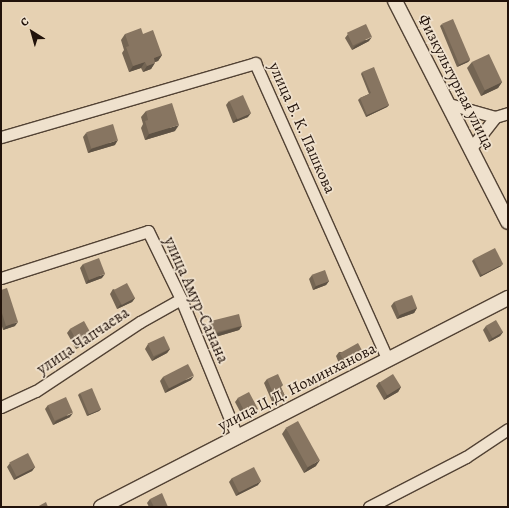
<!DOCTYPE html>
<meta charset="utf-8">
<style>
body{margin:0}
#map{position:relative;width:509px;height:508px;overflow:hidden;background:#e6d1b2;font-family:Alegreya,serif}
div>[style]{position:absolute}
.roads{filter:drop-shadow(1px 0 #524234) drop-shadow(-1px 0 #524234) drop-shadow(0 1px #524234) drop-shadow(0 -1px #524234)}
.minor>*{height:11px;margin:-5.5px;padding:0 5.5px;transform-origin:5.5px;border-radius:5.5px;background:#efe1cd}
.tertiary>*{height:14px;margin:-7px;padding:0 7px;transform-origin:7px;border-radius:7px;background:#efe1cd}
.wall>*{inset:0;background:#746553}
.shaded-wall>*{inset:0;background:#5e5244}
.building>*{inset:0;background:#877561;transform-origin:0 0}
span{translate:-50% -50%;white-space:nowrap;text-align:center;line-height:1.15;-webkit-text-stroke:3.5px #efe1cd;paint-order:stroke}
.street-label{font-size:16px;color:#21120a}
.frame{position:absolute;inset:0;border:2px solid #21120a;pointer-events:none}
.north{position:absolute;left:12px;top:12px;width:40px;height:40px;-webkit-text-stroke:3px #efe1cd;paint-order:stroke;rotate:323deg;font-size:11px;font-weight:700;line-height:16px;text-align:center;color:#21120a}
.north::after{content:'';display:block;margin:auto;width:14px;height:18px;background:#21120a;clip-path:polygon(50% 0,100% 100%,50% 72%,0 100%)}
</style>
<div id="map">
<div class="roads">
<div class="minor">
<div style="left:449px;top:104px;width:48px;rotate:15.8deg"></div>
<div style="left:495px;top:117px;width:14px;rotate:-17deg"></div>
<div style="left:1px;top:137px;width:265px;rotate:-16.2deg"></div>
<div style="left:255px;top:63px;width:325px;rotate:65.9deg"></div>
<div style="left:471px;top:148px;width:39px;rotate:-52deg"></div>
<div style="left:1px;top:278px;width:154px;rotate:-17.7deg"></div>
<div style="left:148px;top:231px;width:76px;rotate:64.1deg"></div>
<div style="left:181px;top:299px;width:148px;rotate:67.8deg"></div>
<div style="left:1px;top:407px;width:38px;rotate:-25deg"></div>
<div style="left:36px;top:391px;width:125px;rotate:-33.6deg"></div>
<div style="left:140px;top:322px;width:47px;rotate:-29.3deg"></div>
<div style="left:369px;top:507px;width:109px;rotate:-27.3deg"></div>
<div style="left:466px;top:457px;width:50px;rotate:-33.7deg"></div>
</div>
<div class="tertiary">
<div style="left:395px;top:1px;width:248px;rotate:62.9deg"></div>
<div style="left:101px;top:507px;width:458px;rotate:-27.2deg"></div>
</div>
</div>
<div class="wall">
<div style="clip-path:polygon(442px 24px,470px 60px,468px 62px,457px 67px,440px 26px)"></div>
<div style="clip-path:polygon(125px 34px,143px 34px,162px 55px,158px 61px,155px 62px,151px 69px,143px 72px,141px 68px,129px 72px,122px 53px,124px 50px,121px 40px)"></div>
<div style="clip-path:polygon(348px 34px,369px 41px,352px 50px,345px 38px)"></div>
<div style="clip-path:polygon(472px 62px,502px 82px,498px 88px,481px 96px,467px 68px)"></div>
<div style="clip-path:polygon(362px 72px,389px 105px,387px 107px,366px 117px,358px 100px,360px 98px,369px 94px,361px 74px)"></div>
<div style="clip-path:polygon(229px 101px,248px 117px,233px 123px,226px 105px)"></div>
<div style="clip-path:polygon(146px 111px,175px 131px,145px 140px,141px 128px,143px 124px,141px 117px)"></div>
<div style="clip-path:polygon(86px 133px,115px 145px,88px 153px,83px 137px)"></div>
<div style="clip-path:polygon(474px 259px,501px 266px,480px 277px,472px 261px)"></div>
<div style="clip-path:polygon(83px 264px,102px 278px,86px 284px,80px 268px)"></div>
<div style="clip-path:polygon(312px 275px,329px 281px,326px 285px,313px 290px,309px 279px)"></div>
<div style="clip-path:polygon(113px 289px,135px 298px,132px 302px,117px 309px,110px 294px)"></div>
<div style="clip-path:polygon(1px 290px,15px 326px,3px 330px,1px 323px)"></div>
<div style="clip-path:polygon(394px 302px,417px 308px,414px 313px,397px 319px,391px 306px)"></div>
<div style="clip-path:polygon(212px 322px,242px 326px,239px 330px,212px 338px,209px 326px)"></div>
<div style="clip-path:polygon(486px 326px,503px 332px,500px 336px,489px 342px,483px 330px)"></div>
<div style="clip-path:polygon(70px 329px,93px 337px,90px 341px,76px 349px,67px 333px)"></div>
<div style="clip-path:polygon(148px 344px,170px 349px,167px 353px,152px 361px,145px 349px)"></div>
<div style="clip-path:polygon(339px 352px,363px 352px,360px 356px,340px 366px,336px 356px)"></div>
<div style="clip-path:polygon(163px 377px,191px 380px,165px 393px,160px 381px)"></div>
<div style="clip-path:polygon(267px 379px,283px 385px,281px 387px,285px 396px,282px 400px,273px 404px,264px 383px)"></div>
<div style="clip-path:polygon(379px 382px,401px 387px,398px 392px,384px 400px,376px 386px)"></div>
<div style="clip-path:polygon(80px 393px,101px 409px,99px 411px,87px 416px,78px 395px)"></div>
<div style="clip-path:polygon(238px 398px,258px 409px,255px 413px,244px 419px,235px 402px)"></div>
<div style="clip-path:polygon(48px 405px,70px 417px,53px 425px,45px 409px)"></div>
<div style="clip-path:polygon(286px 428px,316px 466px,304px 473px,282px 434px)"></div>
<div style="clip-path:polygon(10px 463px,35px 467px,32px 471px,14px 480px,7px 467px)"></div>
<div style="clip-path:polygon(232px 478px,258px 485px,236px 496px,229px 482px)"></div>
<div style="clip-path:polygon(150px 499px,168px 507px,149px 507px,147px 503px)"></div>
</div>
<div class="shaded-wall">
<div style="clip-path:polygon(372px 37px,369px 41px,352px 50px,355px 46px)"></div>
<div style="clip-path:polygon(162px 55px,158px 61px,149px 64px,154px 58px)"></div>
<div style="clip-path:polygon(470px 60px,468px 62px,457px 67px,459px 65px)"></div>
<div style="clip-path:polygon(145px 62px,141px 68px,129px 72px,133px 66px)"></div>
<div style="clip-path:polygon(155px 63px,151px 69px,143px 72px,147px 66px)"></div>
<div style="clip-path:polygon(502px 82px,498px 88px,481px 96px,485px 90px)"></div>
<div style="clip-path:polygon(389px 105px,387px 107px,366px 117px,367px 115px)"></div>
<div style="clip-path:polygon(251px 113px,248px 117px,233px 123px,236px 119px)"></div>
<div style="clip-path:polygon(179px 125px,175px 131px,145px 140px,149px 134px)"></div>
<div style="clip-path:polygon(118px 140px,115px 145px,88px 153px,91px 149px)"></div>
<div style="clip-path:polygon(503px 264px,501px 266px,480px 277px,481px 274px)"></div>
<div style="clip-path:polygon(105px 274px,102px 278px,86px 284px,88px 280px)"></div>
<div style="clip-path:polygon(329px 281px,326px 285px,313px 290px,316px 286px)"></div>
<div style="clip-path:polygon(135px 298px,132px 302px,117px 309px,120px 305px)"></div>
<div style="clip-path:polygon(417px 308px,414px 313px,397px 319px,400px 315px)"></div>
<div style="clip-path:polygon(18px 322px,15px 326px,3px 330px,6px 326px)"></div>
<div style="clip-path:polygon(242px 326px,239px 330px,212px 338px,215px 334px)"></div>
<div style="clip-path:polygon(503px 332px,500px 336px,489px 342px,492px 338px)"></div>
<div style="clip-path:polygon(93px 337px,90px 341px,76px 349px,79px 345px)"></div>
<div style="clip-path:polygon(170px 349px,167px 353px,152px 361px,155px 357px)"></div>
<div style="clip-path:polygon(363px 352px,360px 356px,340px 366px,343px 361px)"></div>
<div style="clip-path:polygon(194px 376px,191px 380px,165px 393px,168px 389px)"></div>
<div style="clip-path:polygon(401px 387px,398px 392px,384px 400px,387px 395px)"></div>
<div style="clip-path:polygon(285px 396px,282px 400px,273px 404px,276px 400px)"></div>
<div style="clip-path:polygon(101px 409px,99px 411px,87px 416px,89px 414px)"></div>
<div style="clip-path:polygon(258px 409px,255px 413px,244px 419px,247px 415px)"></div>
<div style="clip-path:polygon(73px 413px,70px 417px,53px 425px,56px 421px)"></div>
<div style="clip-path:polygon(320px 460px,316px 466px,304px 473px,308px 467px)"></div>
<div style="clip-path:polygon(35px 467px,32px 471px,14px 480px,17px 476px)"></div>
<div style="clip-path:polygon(261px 481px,258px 485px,236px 496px,239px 492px)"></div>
</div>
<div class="building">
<div style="left:453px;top:19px;width:44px;height:12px;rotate:67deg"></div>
<div style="left:366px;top:24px;width:14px;height:21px;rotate:65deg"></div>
<div style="clip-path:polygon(141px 28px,143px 34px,153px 30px,162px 55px,154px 58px,155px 63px,147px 66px,145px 62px,133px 66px,126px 47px,129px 46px,125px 34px)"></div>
<div style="left:489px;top:54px;width:31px;height:19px;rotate:65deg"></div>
<div style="clip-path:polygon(374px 67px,389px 105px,367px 115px,360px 98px,371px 93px,362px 72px)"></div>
<div style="left:243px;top:95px;width:20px;height:15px;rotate:66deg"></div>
<div style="clip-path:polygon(172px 103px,179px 125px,149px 134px,145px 121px,148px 120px,146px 111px)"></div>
<div style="left:113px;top:124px;width:17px;height:28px;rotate:73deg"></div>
<div style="left:495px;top:248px;width:18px;height:24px;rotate:63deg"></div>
<div style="left:99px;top:258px;width:17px;height:17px;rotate:69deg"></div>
<div style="left:325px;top:270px;width:12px;height:14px;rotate:70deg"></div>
<div style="left:127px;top:283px;width:17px;height:15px;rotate:62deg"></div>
<div style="clip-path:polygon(7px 288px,18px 322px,6px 326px,1px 310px,1px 290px)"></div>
<div style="left:412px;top:295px;width:14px;height:19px;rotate:69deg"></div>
<div style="left:239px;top:314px;width:12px;height:28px;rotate:76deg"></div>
<div style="left:496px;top:320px;width:14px;height:12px;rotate:60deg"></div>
<div style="left:84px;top:321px;width:18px;height:16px;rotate:61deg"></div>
<div style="left:164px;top:336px;width:14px;height:18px;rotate:65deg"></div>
<div style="left:358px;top:343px;width:10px;height:21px;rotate:61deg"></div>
<div style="left:188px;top:364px;width:13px;height:28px;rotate:63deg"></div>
<div style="clip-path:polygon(278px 374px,283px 385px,280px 386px,285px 396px,276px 400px,267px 379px)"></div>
<div style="left:393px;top:374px;width:15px;height:16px;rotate:58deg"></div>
<div style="left:92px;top:388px;width:23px;height:13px;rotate:67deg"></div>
<div style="left:249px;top:392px;width:19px;height:13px;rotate:62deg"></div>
<div style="left:66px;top:397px;width:17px;height:20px;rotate:66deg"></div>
<div style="left:298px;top:421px;width:45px;height:14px;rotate:61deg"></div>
<div style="left:28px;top:453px;width:16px;height:21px;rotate:63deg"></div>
<div style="left:254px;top:467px;width:16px;height:25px;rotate:63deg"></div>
<div style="clip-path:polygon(162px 493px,168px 507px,154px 507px,150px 499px)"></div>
<div style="clip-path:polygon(46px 502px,48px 507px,37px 507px)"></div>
</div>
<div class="street-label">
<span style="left:456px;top:82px;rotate:63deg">Физкультурная улица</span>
<span style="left:302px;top:128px;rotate:66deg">улица Б. К. Пашкова</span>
<span style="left:196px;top:300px;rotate:66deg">улица Амур-Санана</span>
<span style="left:83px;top:341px;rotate:-34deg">улица Чапчаева</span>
<span style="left:297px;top:387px;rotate:-27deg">улица Ц.Д. Номинханова</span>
</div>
<div class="frame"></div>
<div class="north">С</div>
</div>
